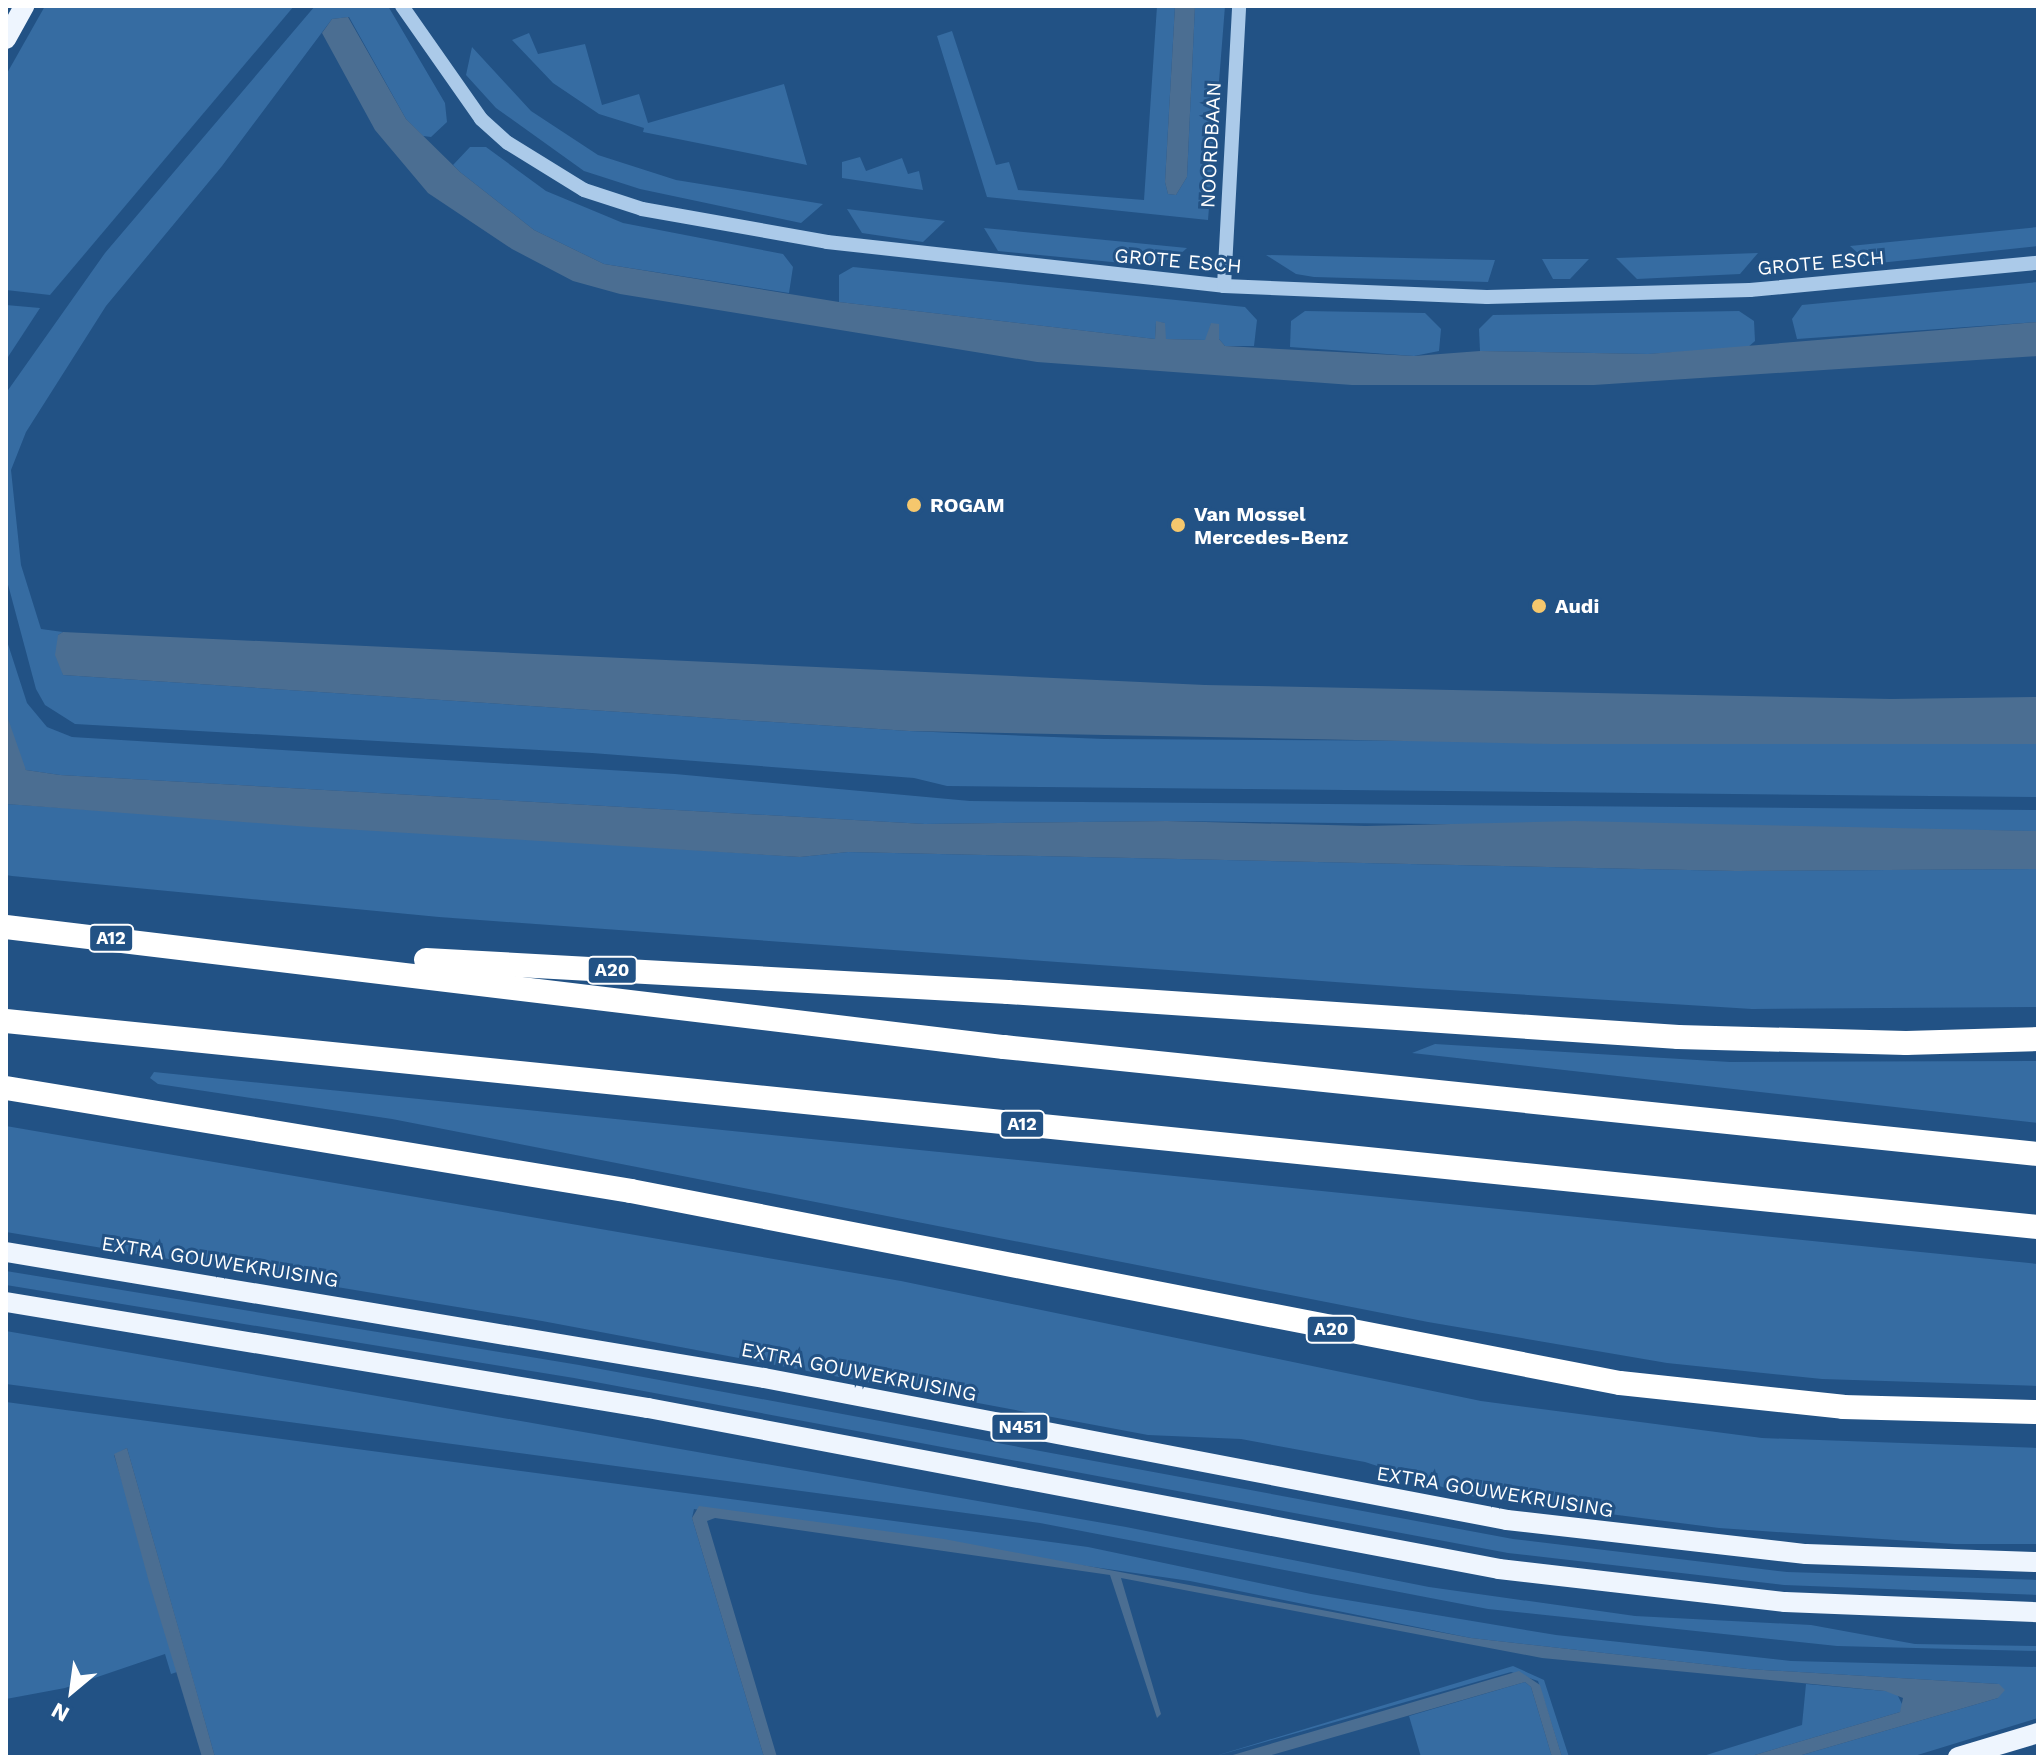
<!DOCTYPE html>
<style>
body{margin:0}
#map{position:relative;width:2044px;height:1763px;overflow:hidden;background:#225285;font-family:"Work Sans",sans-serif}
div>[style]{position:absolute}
.green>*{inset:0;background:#366ca2}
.water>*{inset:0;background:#4b6e92}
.minor>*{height:14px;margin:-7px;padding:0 7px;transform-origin:7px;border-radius:7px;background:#abcae9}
.major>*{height:20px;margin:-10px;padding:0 10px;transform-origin:10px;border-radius:10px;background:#eef5fe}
.highway>*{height:24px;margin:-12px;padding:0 12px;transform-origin:12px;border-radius:12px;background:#fff}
.dots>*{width:22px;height:22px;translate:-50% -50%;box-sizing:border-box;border:4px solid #225285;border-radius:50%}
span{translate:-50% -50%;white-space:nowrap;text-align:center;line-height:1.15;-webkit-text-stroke:6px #225285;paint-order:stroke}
.shield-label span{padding:2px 6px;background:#225285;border:2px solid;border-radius:6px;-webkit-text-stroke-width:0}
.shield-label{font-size:18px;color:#fff;font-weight:700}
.street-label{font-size:20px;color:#fff}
.poi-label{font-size:20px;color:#fff;font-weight:700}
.left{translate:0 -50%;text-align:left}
.frame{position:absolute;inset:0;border:8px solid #fff;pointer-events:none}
.north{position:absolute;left:32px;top:1651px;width:80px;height:80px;-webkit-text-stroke:6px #225285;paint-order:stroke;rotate:209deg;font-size:22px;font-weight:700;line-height:32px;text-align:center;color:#fff}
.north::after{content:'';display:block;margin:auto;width:28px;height:36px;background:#fff;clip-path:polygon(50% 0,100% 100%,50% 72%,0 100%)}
</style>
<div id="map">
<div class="green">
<div style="clip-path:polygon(45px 6px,294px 6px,50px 295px,6px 290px,6px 75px)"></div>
<div style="clip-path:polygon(315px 6px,388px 6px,445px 103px,447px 122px,431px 137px,423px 136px,406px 119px,349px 17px,332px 19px,222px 166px,106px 306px,26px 432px,11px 470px,21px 565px,41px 629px,63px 632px,58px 635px,63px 675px,909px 731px,1104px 739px,2038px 744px,2038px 797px,947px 786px,914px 778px,592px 753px,75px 724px,45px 705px,36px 689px,6px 577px,6px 393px,105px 253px)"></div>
<div style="clip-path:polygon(1157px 6px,1175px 6px,1165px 182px,1168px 194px,1176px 195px,1187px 177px,1195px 6px,1225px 6px,1208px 220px,987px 197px,937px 36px,952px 31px,996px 165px,1009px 162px,1018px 190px,1144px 200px)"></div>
<div style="clip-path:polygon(529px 33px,538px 54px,585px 44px,602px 105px,639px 94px,648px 123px,784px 84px,807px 165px,643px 132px,644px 128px,599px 114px,553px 83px,512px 40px)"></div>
<div style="clip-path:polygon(472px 47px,531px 111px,598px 155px,676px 180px,823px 204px,801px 223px,640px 189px,584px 171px,496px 108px,466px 75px)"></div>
<div style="clip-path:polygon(470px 147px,486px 147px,546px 191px,623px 223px,783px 254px,793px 267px,789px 293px,604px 264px,534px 230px,460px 172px,453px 165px)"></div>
<div style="clip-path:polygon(860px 157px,866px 171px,902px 158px,908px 174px,919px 171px,923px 190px,842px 178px,842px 162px)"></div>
<div style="clip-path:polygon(847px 209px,945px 221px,923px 242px,862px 233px)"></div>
<div style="clip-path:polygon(2038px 227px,2038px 246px,1870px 264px,1850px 246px)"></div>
<div style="clip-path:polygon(984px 228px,1187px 248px,1176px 258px,1143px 265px,998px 251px)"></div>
<div style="clip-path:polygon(1758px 253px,1740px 274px,1637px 279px,1616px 258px)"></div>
<div style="clip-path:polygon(1266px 255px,1495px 260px,1488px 282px,1314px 277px,1296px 274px)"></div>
<div style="clip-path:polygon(1542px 259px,1589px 259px,1570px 279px,1553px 279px)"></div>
<div style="clip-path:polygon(853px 267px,1245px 307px,1257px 320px,1254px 346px,1225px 346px,1219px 339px,1219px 324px,1211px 324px,1206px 340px,1165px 339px,1165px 323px,1156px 322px,1155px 339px,839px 302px,839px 275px)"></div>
<div style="clip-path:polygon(2038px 282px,2038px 322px,1797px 339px,1792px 319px,1802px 305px)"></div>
<div style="clip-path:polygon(6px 305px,40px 308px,6px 360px)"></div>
<div style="clip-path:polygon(1305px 311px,1425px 313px,1441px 329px,1439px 351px,1414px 356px,1290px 347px,1291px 321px)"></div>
<div style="clip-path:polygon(1739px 311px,1754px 321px,1755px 341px,1747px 348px,1648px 354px,1480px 351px,1479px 329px,1493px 315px)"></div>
<div style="clip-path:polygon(6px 638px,27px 703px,47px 727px,72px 737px,675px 774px,970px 801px,2038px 810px,2038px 831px,1167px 821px,925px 824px,60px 775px,26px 770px,20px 762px,6px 713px)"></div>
<div style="clip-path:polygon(6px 804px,800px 857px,848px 852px,1736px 871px,2038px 869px,2038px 1007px,1752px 1009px,1417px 988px,439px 917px,12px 876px,6px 875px)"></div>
<div style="clip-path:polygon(1435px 1044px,1730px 1062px,2038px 1061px,2038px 1123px,1412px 1053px)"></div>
<div style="clip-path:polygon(154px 1072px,2038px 1264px,2038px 1386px,1822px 1379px,1667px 1363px,1428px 1322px,392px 1119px,158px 1084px,150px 1078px)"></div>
<div style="clip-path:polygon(6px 1126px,901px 1281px,1481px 1401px,1762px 1438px,2038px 1448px,2038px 1544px,1955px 1544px,1719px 1528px,1470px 1496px,1365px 1462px,1241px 1439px,1148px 1435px,542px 1321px,6px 1232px)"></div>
<div style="clip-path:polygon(6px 1271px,579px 1365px,1513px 1539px,1787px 1572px,2038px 1580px,2038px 1595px,1784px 1585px,1508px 1553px,574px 1378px,6px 1285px)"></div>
<div style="clip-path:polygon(6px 1331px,1126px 1527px,1429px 1587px,1635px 1616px,1811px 1625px,1915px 1644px,2038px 1646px,2038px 1651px,1837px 1646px,1488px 1609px,1040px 1523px,6px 1384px)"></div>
<div style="clip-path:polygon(6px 1402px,1088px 1547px,1311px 1594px,1556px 1635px,1791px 1661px,2038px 1667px,2038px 1718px,1911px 1757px,1795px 1757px,1998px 1698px,1999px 1684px,1747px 1669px,1471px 1638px,1190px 1581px,694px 1509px,692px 1518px,764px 1757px,215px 1757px,127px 1448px,114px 1455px,180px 1671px,171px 1674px,165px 1654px,65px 1688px,6px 1699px)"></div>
<div style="clip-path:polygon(1513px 1666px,1544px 1680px,1569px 1757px,1562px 1757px,1538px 1681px,1511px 1672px,1212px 1757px)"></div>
<div style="clip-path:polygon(1525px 1682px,1531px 1687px,1552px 1757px,1421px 1757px,1409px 1716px)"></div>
<div style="clip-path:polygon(1806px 1684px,1896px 1692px,1903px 1706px,1900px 1712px,1748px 1757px,1700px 1757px,1802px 1725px)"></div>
</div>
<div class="water">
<div style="clip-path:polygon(1175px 6px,1195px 6px,1187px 177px,1176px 195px,1168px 194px,1165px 182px)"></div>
<div style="clip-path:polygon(348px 17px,406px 119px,460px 172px,534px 230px,604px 264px,839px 302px,1155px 339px,1156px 321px,1165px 323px,1166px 339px,1205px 340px,1211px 323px,1219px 324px,1219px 339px,1225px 346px,1414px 356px,1480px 351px,1648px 354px,2038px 322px,2038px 356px,1594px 385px,1352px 385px,1037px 362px,620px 294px,573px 281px,512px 249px,428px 193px,375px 130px,322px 33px,332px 19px)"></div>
<div style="clip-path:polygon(63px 632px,1205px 685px,1891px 699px,2038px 697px,2038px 744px,1552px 744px,909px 731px,63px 675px,55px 655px,58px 635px)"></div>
<div style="clip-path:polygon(6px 713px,26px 770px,60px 775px,925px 824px,1167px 821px,1366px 826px,1575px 821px,2038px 831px,2038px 869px,1736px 871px,848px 852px,800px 857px,310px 827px,6px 804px)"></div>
<div style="clip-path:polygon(127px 1448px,193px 1679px,215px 1757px,202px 1757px,149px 1582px,114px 1454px)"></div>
<div style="clip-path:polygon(699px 1506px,944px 1539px,1471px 1638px,1747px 1669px,1999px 1684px,2005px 1690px,1998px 1698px,1795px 1757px,1748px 1757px,1900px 1712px,1903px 1698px,1885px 1691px,1542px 1658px,1121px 1578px,1161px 1714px,1157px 1718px,1110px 1575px,715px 1518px,707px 1521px,777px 1757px,764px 1757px,692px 1518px)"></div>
<div style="clip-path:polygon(1519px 1671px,1540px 1685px,1562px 1757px,1552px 1757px,1531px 1687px,1525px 1682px,1265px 1757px,1226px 1757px)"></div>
</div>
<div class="minor">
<div style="left:402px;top:6px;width:138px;rotate:55deg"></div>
<div style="left:481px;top:119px;width:36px;rotate:42deg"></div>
<div style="left:508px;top:143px;width:89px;rotate:31.7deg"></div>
<div style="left:584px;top:190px;width:61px;rotate:18.1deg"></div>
<div style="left:642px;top:209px;width:188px;rotate:10.1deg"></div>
<div style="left:827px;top:242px;width:399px;rotate:6.3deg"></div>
<div style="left:1224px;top:286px;width:263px;rotate:2.4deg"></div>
<div style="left:1487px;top:297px;width:263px;rotate:-1.5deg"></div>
<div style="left:1750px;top:290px;width:289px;rotate:-5.4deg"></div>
<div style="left:1224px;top:286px;width:280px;rotate:-86.9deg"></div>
</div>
<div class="major">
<div style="left:6px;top:39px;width:38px;rotate:-61deg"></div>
<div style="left:6px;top:1252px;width:768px;rotate:9.44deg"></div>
<div style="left:764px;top:1378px;width:756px;rotate:10.82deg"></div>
<div style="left:1507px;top:1520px;width:301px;rotate:6.5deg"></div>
<div style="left:1806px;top:1554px;width:232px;rotate:2deg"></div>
<div style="left:6px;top:1302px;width:651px;rotate:9.38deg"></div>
<div style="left:648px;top:1408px;width:866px;rotate:10.71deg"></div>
<div style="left:1499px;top:1569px;width:288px;rotate:6.6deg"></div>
<div style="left:1785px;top:1602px;width:253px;rotate:2.3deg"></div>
<div style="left:1958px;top:1757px;width:84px;rotate:-16.7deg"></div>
</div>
<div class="highway">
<div style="left:6px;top:927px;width:1005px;rotate:6.86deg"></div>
<div style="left:1004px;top:1047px;width:1040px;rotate:5.91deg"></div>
<div style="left:426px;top:960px;width:583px;rotate:3.15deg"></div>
<div style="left:1008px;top:992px;width:672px;rotate:3.84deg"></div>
<div style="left:1678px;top:1037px;width:228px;rotate:1.5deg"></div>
<div style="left:1906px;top:1043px;width:132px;rotate:-1.7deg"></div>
<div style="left:6px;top:1021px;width:2042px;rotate:5.79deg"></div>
<div style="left:6px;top:1088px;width:633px;rotate:9.36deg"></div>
<div style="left:631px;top:1191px;width:1007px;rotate:10.99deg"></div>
<div style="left:1620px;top:1383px;width:224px;rotate:6.1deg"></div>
<div style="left:1843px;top:1407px;width:195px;rotate:1.5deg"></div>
</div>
<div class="dots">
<div style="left:914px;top:505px;background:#f5c76d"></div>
<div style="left:1178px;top:525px;background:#f5c76d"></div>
<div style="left:1539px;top:606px;background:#f5c76d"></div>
</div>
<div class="shield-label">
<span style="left:111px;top:938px">A12</span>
<span style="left:612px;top:970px">A20</span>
<span style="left:1022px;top:1124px">A12</span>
<span style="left:1331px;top:1329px">A20</span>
<span style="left:1020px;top:1427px">N451</span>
</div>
<div class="street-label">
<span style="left:1211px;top:145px;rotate:-87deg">NOORDBAAN</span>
<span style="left:1178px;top:261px;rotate:5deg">GROTE ESCH</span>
<span style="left:1821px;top:263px;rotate:-5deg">GROTE ESCH</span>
<span style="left:220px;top:1262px;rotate:9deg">EXTRA GOUWEKRUISING</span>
<span style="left:859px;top:1372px;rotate:11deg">EXTRA GOUWEKRUISING</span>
<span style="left:1495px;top:1492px;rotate:9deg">EXTRA GOUWEKRUISING</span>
</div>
<div class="poi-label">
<span class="left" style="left:930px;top:505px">ROGAM</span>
<span class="left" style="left:1194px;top:526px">Van Mossel<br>Mercedes-Benz</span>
<span class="left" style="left:1555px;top:606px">Audi</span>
</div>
<div class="frame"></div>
<div class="north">N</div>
</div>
